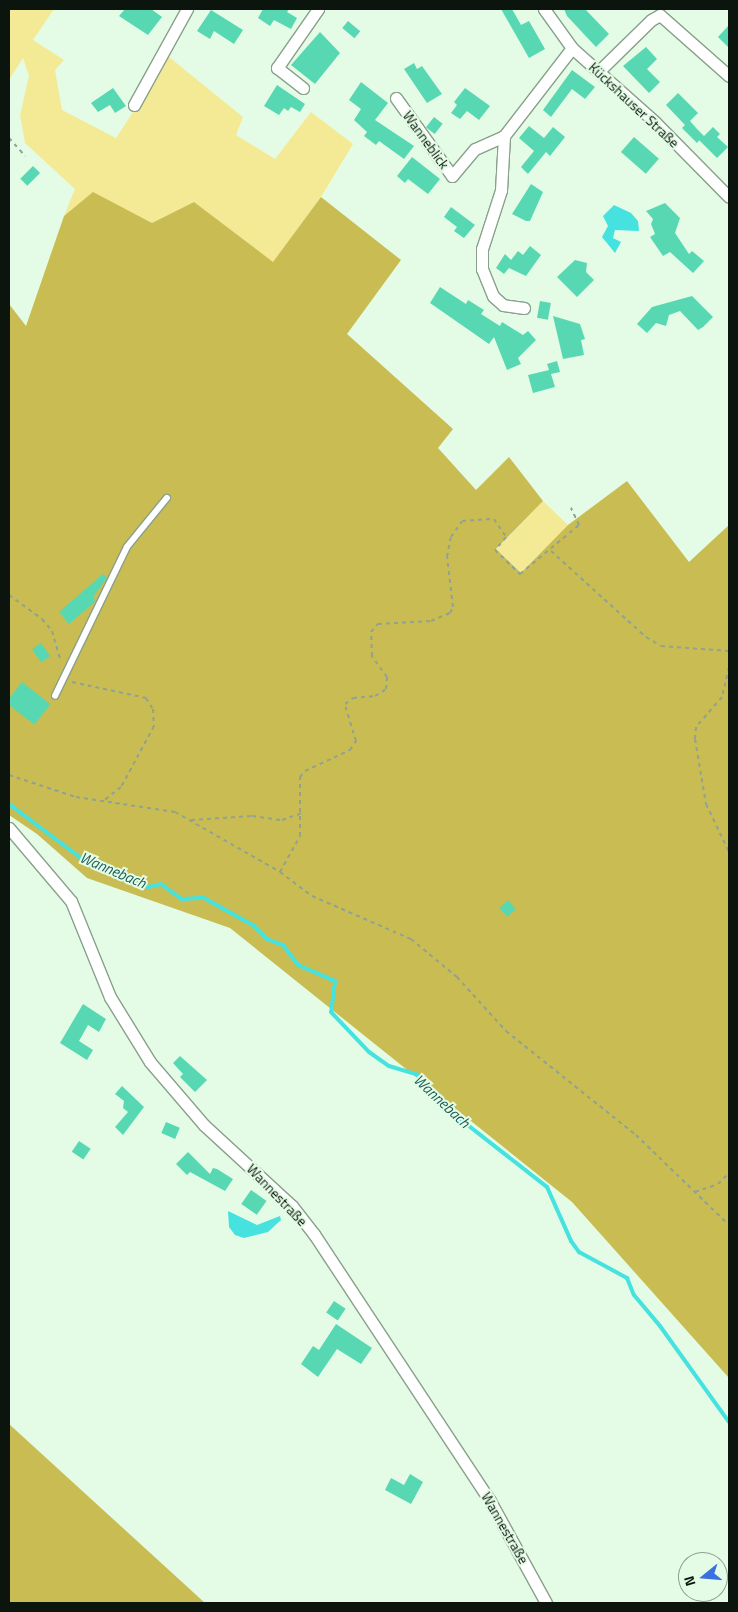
<!DOCTYPE html>
<meta charset="utf-8">
<style>
body{margin:0}
#map{position:relative;width:738px;height:1612px;overflow:hidden;background:#e4fce6;font-family:"Titillium Web",sans-serif}
div>[style]{position:absolute}
.green>*{inset:0;background:#f4ea95;transform-origin:0 0}
.forest>*{inset:0;background:#c9bc52}
.water>*{inset:0;background:#45e2e0}
.stream>*{height:4px;margin:-2px;padding:0 2px;transform-origin:2px;border-radius:2px;background:#45e2e0}
.building>*{inset:0;background:#57d8b3;transform-origin:0 0}
.path>*{height:2px;margin-top:-1px;transform-origin:0;background:repeating-linear-gradient(90deg,#90a291 0 4px,transparent 0 8px)}
.roads{filter:drop-shadow(1px 0 #89a08b) drop-shadow(-1px 0 #89a08b) drop-shadow(0 1px #89a08b) drop-shadow(0 -1px #89a08b)}
.lane>*{height:5.5px;margin:-2.75px;padding:0 2.75px;transform-origin:2.75px;border-radius:2.75px;background:#fff}
.street>*{height:11px;margin:-5.5px;padding:0 5.5px;transform-origin:5.5px;border-radius:5.5px;background:#fff}
span{translate:-50% -50%;white-space:nowrap;text-align:center;line-height:1.15;-webkit-text-stroke:4px #e4fce6;paint-order:stroke}
.street-label{font-size:14px;color:#0c150d}
.water-label{font-size:15px;color:#1a5a59;font-style:italic}
.frame{position:absolute;inset:0;border:10px solid #0c150d;pointer-events:none}
.north{position:absolute;left:678px;top:1552px;width:50px;height:50px;box-sizing:border-box;background:#e4fce6;border:1px solid #8ea08f;border-radius:50%;rotate:253deg;font-size:14px;font-weight:700;line-height:20px;text-align:center;color:#0c150d}
.north::after{content:'';display:block;margin:auto;width:18px;height:22px;background:#3971e0;clip-path:polygon(50% 0,100% 100%,50% 72%,0 100%)}
</style>
<div id="map">
<div class="green">
<div style="clip-path:polygon(9px 9px,54px 9px,33px 40px,64px 60px,55px 70px,62px 110px,116px 138px,169px 57px,243px 117px,236px 135px,275px 159px,311px 112px,353px 144px,321px 197px,273px 263px,194px 202px,152px 223px,93px 193px,64px 216px,75px 189px,25px 143px,20px 115px,29px 76px,23px 58px,9px 80px)"></div>
<div style="left:543px;top:501px;width:35px;height:67px;rotate:44deg"></div>
</div>
<div class="forest">
<div style="clip-path:polygon(93px 192px,152px 223px,194px 202px,273px 262px,321px 197px,401px 260px,347px 334px,453px 429px,438px 448px,476px 490px,509px 457px,543px 501px,496px 549px,521px 573px,568px 525px,627px 481px,689px 562px,729px 525px,729px 1378px,572px 1202px,230px 928px,87px 878px,37px 834px,9px 815px,9px 304px,26px 326px,64px 216px)"></div>
<div style="clip-path:polygon(9px 1424px,205px 1603px,9px 1603px)"></div>
</div>
<div class="water">
<div style="clip-path:polygon(614px 205px,631px 213px,638px 221px,639px 231px,615px 230px,613px 238px,621px 242px,615px 253px,602px 237px,608px 226px,603px 216px)"></div>
<div style="clip-path:polygon(228px 1211px,257px 1225px,280px 1216px,281px 1220px,268px 1232px,244px 1238px,235px 1235px,229px 1227px)"></div>
</div>
<div class="stream">
<div style="left:9px;top:804px;width:91px;rotate:37deg"></div>
<div style="left:82px;top:859px;width:21px;rotate:11deg"></div>
<div style="left:103px;top:863px;width:17px;rotate:36deg"></div>
<div style="left:117px;top:873px;width:16px;rotate:11deg"></div>
<div style="left:133px;top:876px;width:19px;rotate:36deg"></div>
<div style="left:148px;top:887px;width:13px;rotate:-13deg"></div>
<div style="left:161px;top:884px;width:26px;rotate:36deg"></div>
<div style="left:182px;top:899px;width:22px;rotate:-3deg"></div>
<div style="left:204px;top:898px;width:57px;rotate:29.2deg"></div>
<div style="left:254px;top:926px;width:18px;rotate:45deg"></div>
<div style="left:267px;top:939px;width:17px;rotate:21deg"></div>
<div style="left:283px;top:945px;width:25px;rotate:53deg"></div>
<div style="left:298px;top:965px;width:40px;rotate:23.4deg"></div>
<div style="left:335px;top:981px;width:31px;rotate:97deg"></div>
<div style="left:331px;top:1012px;width:55px;rotate:46.5deg"></div>
<div style="left:369px;top:1052px;width:24px;rotate:35deg"></div>
<div style="left:389px;top:1066px;width:28px;rotate:17deg"></div>
<div style="left:416px;top:1074px;width:52px;rotate:47.4deg"></div>
<div style="left:451px;top:1112px;width:122px;rotate:38deg"></div>
<div style="left:547px;top:1187px;width:59px;rotate:66deg"></div>
<div style="left:571px;top:1241px;width:14px;rotate:54deg"></div>
<div style="left:579px;top:1252px;width:55px;rotate:28.4deg"></div>
<div style="left:627px;top:1278px;width:18px;rotate:68deg"></div>
<div style="left:634px;top:1295px;width:40px;rotate:50deg"></div>
<div style="left:660px;top:1326px;width:118px;rotate:54.3deg"></div>
</div>
<div class="building">
<div style="clip-path:polygon(125px 9px,151px 9px,162px 17px,148px 35px,119px 16px)"></div>
<div style="clip-path:polygon(263px 9px,289px 9px,287px 12px,297px 18px,291px 29px,274px 20px,270px 26px,258px 18px)"></div>
<div style="clip-path:polygon(501px 9px,512px 9px,521px 25px,529px 21px,545px 49px,529px 58px)"></div>
<div style="clip-path:polygon(564px 9px,585px 9px,609px 34px,596px 47px,567px 16px)"></div>
<div style="clip-path:polygon(211px 10px,243px 30px,234px 44px,214px 31px,210px 39px,197px 31px)"></div>
<div style="left:348px;top:21px;width:16px;height:9px;rotate:40deg"></div>
<div style="clip-path:polygon(729px 25px,729px 48px,718px 37px)"></div>
<div style="clip-path:polygon(320px 32px,340px 53px,315px 84px,291px 65px)"></div>
<div style="clip-path:polygon(646px 47px,657px 59px,647px 69px,660px 82px,649px 93px,623px 66px)"></div>
<div style="clip-path:polygon(414px 63px,417px 69px,422px 66px,442px 94px,427px 103px,404px 69px)"></div>
<div style="clip-path:polygon(572px 70px,595px 87px,585px 99px,572px 89px,551px 117px,543px 110px)"></div>
<div style="clip-path:polygon(361px 82px,388px 103px,375px 120px,414px 146px,404px 159px,379px 141px,376px 145px,364px 136px,367px 132px,354px 120px,361px 109px,349px 100px)"></div>
<div style="clip-path:polygon(277px 85px,305px 104px,300px 112px,291px 107px,288px 111px,284px 108px,279px 115px,264px 106px)"></div>
<div style="clip-path:polygon(113px 88px,126px 106px,115px 113px,110px 105px,98px 112px,91px 103px)"></div>
<div style="clip-path:polygon(465px 88px,490px 106px,479px 120px,467px 111px,460px 119px,451px 113px,457px 105px,454px 102px)"></div>
<div style="clip-path:polygon(678px 93px,698px 113px,690px 121px,697px 129px,704px 136px,713px 127px,720px 134px,717px 137px,728px 147px,717px 158px,699px 140px,702px 137px,697px 143px,682px 128px,685px 125px,666px 105px)"></div>
<div style="left:434px;top:117px;width:11px;height:13px;rotate:38deg"></div>
<div style="clip-path:polygon(529px 126px,544px 138px,553px 127px,565px 137px,550px 156px,546px 152px,528px 174px,521px 167px,534px 151px,519px 138px)"></div>
<div style="left:634px;top:137px;width:33px;height:20px;rotate:41deg"></div>
<div style="clip-path:polygon(412px 157px,440px 179px,428px 194px,408px 179px,405px 183px,397px 176px)"></div>
<div style="left:33px;top:166px;width:10px;height:18px;rotate:45deg"></div>
<div style="clip-path:polygon(531px 184px,543px 192px,530px 221px,526px 221px,512px 214px)"></div>
<div style="clip-path:polygon(665px 203px,680px 218px,675px 233px,689px 254px,692px 251px,704px 261px,693px 273px,670px 252px,663px 256px,650px 237px,655px 234px,651px 224px,653px 219px,646px 211px)"></div>
<div style="clip-path:polygon(451px 207px,475px 225px,464px 238px,454px 231px,457px 227px,444px 217px)"></div>
<div style="clip-path:polygon(530px 246px,541px 255px,526px 276px,509px 268px,504px 274px,496px 268px,505px 254px,511px 260px,518px 251px,523px 255px)"></div>
<div style="clip-path:polygon(575px 260px,587px 263px,586px 272px,594px 280px,577px 297px,557px 277px)"></div>
<div style="clip-path:polygon(440px 287px,466px 304px,468px 300px,484px 310px,481px 314px,500px 326px,502px 322px,523px 335px,528px 331px,536px 340px,518px 358px,521px 364px,507px 370px,494px 337px,489px 344px,430px 303px)"></div>
<div style="clip-path:polygon(692px 296px,713px 317px,703px 327px,698px 330px,680px 311px,669px 315px,666px 326px,656px 323px,647px 333px,637px 324px,652px 307px)"></div>
<div style="left:540px;top:301px;width:11px;height:17px;rotate:10deg"></div>
<div style="clip-path:polygon(553px 316px,580px 324px,585px 339px,581px 340px,584px 355px,563px 359px)"></div>
<div style="clip-path:polygon(557px 361px,560px 372px,551px 374px,555px 387px,533px 393px,528px 375px,549px 370px,547px 364px)"></div>
<div style="clip-path:polygon(103px 574px,107px 578px,93px 597px,96px 601px,69px 624px,59px 612px)"></div>
<div style="left:41px;top:643px;width:16px;height:11px;rotate:55deg"></div>
<div style="left:22px;top:682px;width:36px;height:26px;rotate:38deg"></div>
<div style="left:508px;top:900px;width:12px;height:12px;rotate:48deg"></div>
<div style="clip-path:polygon(83px 1004px,106px 1019px,99px 1032px,88px 1025px,79px 1041px,93px 1050px,87px 1060px,60px 1043px)"></div>
<div style="clip-path:polygon(180px 1056px,207px 1080px,195px 1092px,180px 1077px,183px 1074px,173px 1063px)"></div>
<div style="clip-path:polygon(122px 1086px,144px 1107px,123px 1135px,115px 1127px,128px 1112px,123px 1108px,124px 1101px,115px 1094px)"></div>
<div style="left:166px;top:1122px;width:15px;height:12px;rotate:23deg"></div>
<div style="left:79px;top:1141px;width:14px;height:13px;rotate:34deg"></div>
<div style="clip-path:polygon(188px 1152px,210px 1174px,213px 1168px,217px 1169px,233px 1179px,225px 1191px,190px 1172px,187px 1175px,176px 1164px)"></div>
<div style="left:251px;top:1190px;width:19px;height:17px;rotate:35deg"></div>
<div style="left:334px;top:1301px;width:14px;height:14px;rotate:34deg"></div>
<div style="clip-path:polygon(336px 1324px,372px 1348px,361px 1364px,337px 1349px,318px 1377px,301px 1364px,313px 1346px,319px 1350px)"></div>
<div style="clip-path:polygon(410px 1474px,423px 1482px,411px 1504px,385px 1490px,391px 1478px,404px 1485px)"></div>
</div>
<div class="path">
<div style="left:9px;top:138px;width:24px;rotate:48deg"></div>
<div style="left:551px;top:551px;width:128px;rotate:42.2deg"></div>
<div style="left:646px;top:637px;width:17px;rotate:31deg"></div>
<div style="left:661px;top:646px;width:68px;rotate:4.2deg"></div>
<div style="left:9px;top:595px;width:41px;rotate:36deg"></div>
<div style="left:42px;top:619px;width:16px;rotate:50deg"></div>
<div style="left:52px;top:631px;width:32px;rotate:74deg"></div>
<div style="left:729px;top:667px;width:31px;rotate:103deg"></div>
<div style="left:722px;top:697px;width:40px;rotate:131deg"></div>
<div style="left:696px;top:727px;width:12px;rotate:95deg"></div>
<div style="left:695px;top:739px;width:66px;rotate:80.4deg"></div>
<div style="left:706px;top:804px;width:53px;rotate:64.4deg"></div>
<div style="left:72px;top:682px;width:76px;rotate:12.2deg"></div>
<div style="left:146px;top:698px;width:13px;rotate:58deg"></div>
<div style="left:153px;top:709px;width:17px;rotate:87deg"></div>
<div style="left:154px;top:726px;width:69px;rotate:118.4deg"></div>
<div style="left:121px;top:787px;width:23px;rotate:142deg"></div>
<div style="left:9px;top:775px;width:71px;rotate:18.2deg"></div>
<div style="left:76px;top:797px;width:100px;rotate:8.6deg"></div>
<div style="left:175px;top:812px;width:121px;rotate:29.7deg"></div>
<div style="left:280px;top:872px;width:40px;rotate:37deg"></div>
<div style="left:312px;top:896px;width:108px;rotate:23.5deg"></div>
<div style="left:411px;top:939px;width:60px;rotate:39.6deg"></div>
<div style="left:457px;top:977px;width:73px;rotate:47.8deg"></div>
<div style="left:506px;top:1031px;width:166px;rotate:38.7deg"></div>
<div style="left:636px;top:1135px;width:129px;rotate:44.1deg"></div>
<div style="left:191px;top:820px;width:61px;rotate:-3.8deg"></div>
<div style="left:252px;top:816px;width:30px;rotate:8deg"></div>
<div style="left:282px;top:820px;width:21px;rotate:-19deg"></div>
<div style="left:280px;top:872px;width:41px;rotate:-60.9deg"></div>
<div style="left:300px;top:836px;width:59px;rotate:-90deg"></div>
<div style="left:300px;top:777px;width:8px;rotate:-50deg"></div>
<div style="left:305px;top:771px;width:50px;rotate:-25deg"></div>
<div style="left:350px;top:750px;width:11px;rotate:-56deg"></div>
<div style="left:356px;top:741px;width:39px;rotate:-107deg"></div>
<div style="left:345px;top:704px;width:10px;rotate:-37deg"></div>
<div style="left:353px;top:698px;width:22px;rotate:-5deg"></div>
<div style="left:375px;top:696px;width:13px;rotate:-32deg"></div>
<div style="left:386px;top:689px;width:12px;rotate:-85deg"></div>
<div style="left:387px;top:677px;width:26px;rotate:-126deg"></div>
<div style="left:372px;top:656px;width:24px;rotate:-92deg"></div>
<div style="left:371px;top:632px;width:11px;rotate:-49deg"></div>
<div style="left:378px;top:624px;width:53px;rotate:-3.2deg"></div>
<div style="left:431px;top:621px;width:21px;rotate:-23deg"></div>
<div style="left:450px;top:613px;width:7px;rotate:-63deg"></div>
<div style="left:453px;top:607px;width:50px;rotate:-96.8deg"></div>
<div style="left:447px;top:557px;width:20px;rotate:-79deg"></div>
<div style="left:451px;top:537px;width:19px;rotate:-55deg"></div>
<div style="left:462px;top:521px;width:32px;rotate:-4deg"></div>
<div style="left:494px;top:519px;width:22px;rotate:56deg"></div>
<div style="left:506px;top:537px;width:17px;rotate:130deg"></div>
<div style="left:495px;top:550px;width:35px;rotate:44deg"></div>
<div style="left:520px;top:574px;width:77px;rotate:-39.7deg"></div>
<div style="left:579px;top:525px;width:19px;rotate:-115deg"></div>
<div style="left:695px;top:1192px;width:24px;rotate:-19deg"></div>
<div style="left:718px;top:1184px;width:16px;rotate:-45deg"></div>
</div>
<div class="roads">
<div class="lane">
<div style="left:55px;top:696px;width:165px;rotate:-64.2deg"></div>
<div style="left:127px;top:547px;width:63px;rotate:-50.8deg"></div>
</div>
<div class="street">
<div style="left:544px;top:9px;width:48px;rotate:54.3deg"></div>
<div style="left:572px;top:48px;width:111px;rotate:41.7deg"></div>
<div style="left:655px;top:122px;width:105px;rotate:45.4deg"></div>
<div style="left:599px;top:71px;width:73px;rotate:-44.4deg"></div>
<div style="left:651px;top:20px;width:10px;rotate:-29deg"></div>
<div style="left:660px;top:15px;width:92px;rotate:41.5deg"></div>
<div style="left:303px;top:88px;width:33px;rotate:-142deg"></div>
<div style="left:277px;top:68px;width:72px;rotate:-55.2deg"></div>
<div style="left:396px;top:98px;width:96px;rotate:54.3deg"></div>
<div style="left:452px;top:176px;width:35px;rotate:-50deg"></div>
<div style="left:475px;top:149px;width:32px;rotate:-24deg"></div>
<div style="left:134px;top:105px;width:110px;rotate:-61.1deg"></div>
<div style="left:524px;top:308px;width:21px;rotate:-172deg"></div>
<div style="left:503px;top:305px;width:13px;rotate:-138deg"></div>
<div style="left:493px;top:296px;width:29px;rotate:-112deg"></div>
<div style="left:482px;top:269px;width:20px;rotate:-90deg"></div>
<div style="left:482px;top:249px;width:62px;rotate:-72.1deg"></div>
<div style="left:501px;top:190px;width:54px;rotate:-86.8deg"></div>
<div style="left:504px;top:136px;width:111px;rotate:-52.3deg"></div>
<div style="left:9px;top:828px;width:96px;rotate:49.7deg"></div>
<div style="left:71px;top:901px;width:104px;rotate:67.9deg"></div>
<div style="left:110px;top:997px;width:76px;rotate:58.4deg"></div>
<div style="left:150px;top:1062px;width:83px;rotate:49.4deg"></div>
<div style="left:204px;top:1125px;width:120px;rotate:42.6deg"></div>
<div style="left:292px;top:1206px;width:36px;rotate:52deg"></div>
<div style="left:314px;top:1234px;width:320px;rotate:56.6deg"></div>
<div style="left:490px;top:1501px;width:116px;rotate:61.2deg"></div>
</div>
</div>
<div class="street-label">
<span style="left:634px;top:105px;rotate:43deg">Kückshauser Straße</span>
<span style="left:426px;top:140px;rotate:54deg">Wanneblick</span>
<span style="left:277px;top:1195px;rotate:46deg">Wannestraße</span>
<span style="left:505px;top:1528px;rotate:60deg">Wannestraße</span>
</div>
<div class="water-label">
<span style="left:113px;top:870px;rotate:23deg">Wannebach</span>
<span style="left:442px;top:1101px;rotate:43deg">Wannebach</span>
</div>
<div class="frame"></div>
<div class="north">N</div>
</div>
